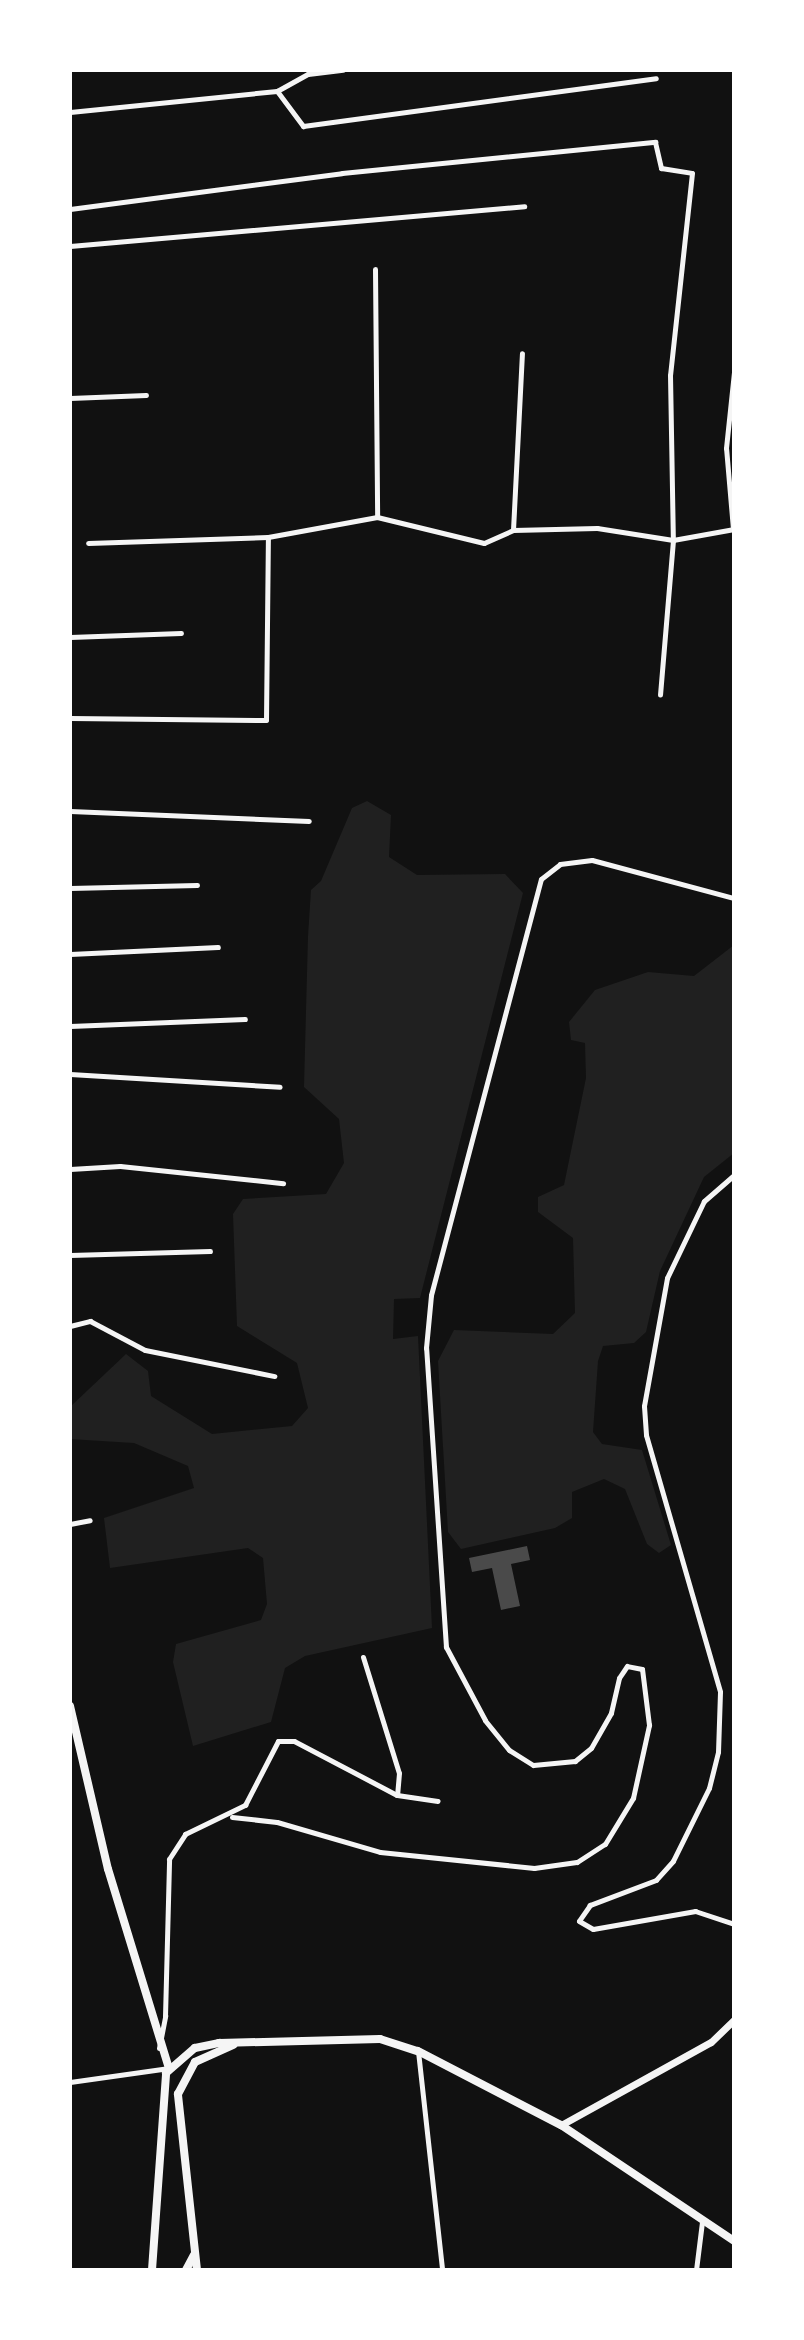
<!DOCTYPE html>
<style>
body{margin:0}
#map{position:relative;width:804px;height:2340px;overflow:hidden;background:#111;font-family:"Asap Condensed",sans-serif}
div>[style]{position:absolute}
.green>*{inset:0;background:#202020}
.building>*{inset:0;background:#4a4a4a}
.minor>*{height:5px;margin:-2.5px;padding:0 2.5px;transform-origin:2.5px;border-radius:2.5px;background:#f5f5f5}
.tertiary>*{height:7px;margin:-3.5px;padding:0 3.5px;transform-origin:3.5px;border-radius:3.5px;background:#f5f5f5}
.secondary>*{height:8px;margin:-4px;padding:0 4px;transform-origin:4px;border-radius:4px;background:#f5f5f5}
span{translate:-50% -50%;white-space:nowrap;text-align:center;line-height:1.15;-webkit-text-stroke:7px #fff;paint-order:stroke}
.frame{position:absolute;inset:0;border:72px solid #fff;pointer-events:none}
</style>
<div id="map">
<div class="green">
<div style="clip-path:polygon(367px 801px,391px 815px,389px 857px,417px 875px,505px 874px,523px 893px,420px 1298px,394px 1299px,393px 1339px,418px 1336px,432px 1628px,305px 1656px,285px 1668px,271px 1722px,193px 1746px,173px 1662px,176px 1644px,261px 1620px,267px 1604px,263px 1558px,248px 1548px,110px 1568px,104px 1518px,194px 1488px,188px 1466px,134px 1443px,70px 1439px,70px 1407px,126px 1354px,148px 1371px,151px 1396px,212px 1434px,292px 1426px,308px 1408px,297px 1363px,237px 1326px,233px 1214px,243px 1199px,326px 1194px,344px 1163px,339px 1119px,304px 1087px,308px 936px,311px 890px,321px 881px,352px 808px)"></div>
<div style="clip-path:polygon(734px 945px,734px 1153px,704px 1177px,660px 1271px,646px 1332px,634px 1343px,603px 1346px,598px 1361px,593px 1432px,602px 1444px,642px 1450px,671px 1545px,659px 1553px,647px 1544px,625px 1489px,604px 1479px,572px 1492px,572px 1518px,555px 1528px,461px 1549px,448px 1532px,438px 1361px,454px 1330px,553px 1334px,575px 1313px,573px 1238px,538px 1212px,538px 1197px,564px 1185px,586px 1078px,585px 1043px,571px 1040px,569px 1022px,595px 990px,648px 972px,694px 976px)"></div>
</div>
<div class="building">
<div style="clip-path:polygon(527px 1546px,530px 1560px,511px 1564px,520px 1606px,501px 1610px,492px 1568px,472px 1572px,469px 1558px)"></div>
</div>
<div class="minor">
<div style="left:277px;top:91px;width:35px;rotate:-29deg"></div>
<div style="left:308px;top:74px;width:35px;rotate:-7deg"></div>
<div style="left:70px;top:112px;width:208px;rotate:-5.8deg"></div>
<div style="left:277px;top:91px;width:44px;rotate:53.4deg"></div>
<div style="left:303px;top:126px;width:356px;rotate:-7.7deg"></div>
<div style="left:70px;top:209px;width:274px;rotate:-7.5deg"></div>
<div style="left:342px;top:173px;width:315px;rotate:-5.7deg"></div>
<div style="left:655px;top:142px;width:27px;rotate:77deg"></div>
<div style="left:661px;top:168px;width:31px;rotate:9deg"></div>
<div style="left:692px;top:173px;width:203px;rotate:96.2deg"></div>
<div style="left:670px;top:375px;width:165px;rotate:89deg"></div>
<div style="left:673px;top:540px;width:62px;rotate:-10.2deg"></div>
<div style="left:70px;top:246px;width:456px;rotate:-5deg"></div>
<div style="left:375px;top:269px;width:248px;rotate:89.5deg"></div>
<div style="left:377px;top:517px;width:110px;rotate:13.7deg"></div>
<div style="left:484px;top:543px;width:32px;rotate:-24deg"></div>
<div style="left:513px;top:530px;width:84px;rotate:-1.4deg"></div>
<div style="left:597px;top:528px;width:77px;rotate:9deg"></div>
<div style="left:673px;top:540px;width:155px;rotate:94.8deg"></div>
<div style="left:70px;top:398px;width:76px;rotate:-2.3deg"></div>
<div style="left:733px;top:529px;width:81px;rotate:-94.9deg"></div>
<div style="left:726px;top:448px;width:76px;rotate:-84deg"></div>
<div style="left:513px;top:530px;width:177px;rotate:-87.1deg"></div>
<div style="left:268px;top:537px;width:111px;rotate:-10.4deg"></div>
<div style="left:70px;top:637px;width:111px;rotate:-2.1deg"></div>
<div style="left:70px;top:718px;width:196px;rotate:0.6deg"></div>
<div style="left:266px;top:720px;width:183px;rotate:-89.4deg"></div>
<div style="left:268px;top:537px;width:180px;rotate:178.1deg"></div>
<div style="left:70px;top:811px;width:239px;rotate:2.4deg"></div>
<div style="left:70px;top:888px;width:127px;rotate:-1.4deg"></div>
<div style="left:70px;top:954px;width:148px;rotate:-2.7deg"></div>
<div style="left:70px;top:1026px;width:175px;rotate:-2.3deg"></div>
<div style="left:70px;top:1074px;width:210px;rotate:3.5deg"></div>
<div style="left:70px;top:1169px;width:50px;rotate:-3.4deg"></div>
<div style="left:120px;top:1166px;width:164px;rotate:6deg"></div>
<div style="left:734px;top:1175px;width:40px;rotate:139deg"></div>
<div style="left:704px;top:1201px;width:85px;rotate:115.7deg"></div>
<div style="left:667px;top:1278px;width:130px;rotate:100.2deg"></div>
<div style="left:644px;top:1406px;width:29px;rotate:86deg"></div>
<div style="left:646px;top:1435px;width:267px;rotate:73.9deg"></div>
<div style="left:720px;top:1692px;width:60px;rotate:91.9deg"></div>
<div style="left:718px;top:1752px;width:37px;rotate:104deg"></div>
<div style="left:709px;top:1788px;width:81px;rotate:116.3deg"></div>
<div style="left:673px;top:1861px;width:25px;rotate:132deg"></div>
<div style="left:656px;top:1880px;width:71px;rotate:159.3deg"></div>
<div style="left:590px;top:1905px;width:19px;rotate:125deg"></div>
<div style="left:579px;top:1921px;width:16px;rotate:30deg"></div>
<div style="left:593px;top:1929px;width:104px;rotate:-10deg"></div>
<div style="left:695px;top:1911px;width:41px;rotate:18.4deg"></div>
<div style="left:70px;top:1255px;width:140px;rotate:-1.6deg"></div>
<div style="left:734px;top:1297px;width:80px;rotate:90deg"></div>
<div style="left:70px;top:1326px;width:21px;rotate:-14deg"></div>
<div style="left:90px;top:1321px;width:62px;rotate:27.8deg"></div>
<div style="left:145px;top:1350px;width:132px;rotate:11.4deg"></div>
<div style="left:70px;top:1524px;width:20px;rotate:-11deg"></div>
<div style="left:363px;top:1657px;width:121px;rotate:72.8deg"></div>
<div style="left:399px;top:1773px;width:22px;rotate:95deg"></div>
<div style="left:232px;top:1817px;width:45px;rotate:6.3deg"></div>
<div style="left:277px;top:1822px;width:107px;rotate:16.2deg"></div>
<div style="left:380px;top:1852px;width:155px;rotate:5.9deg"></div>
<div style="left:534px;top:1868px;width:43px;rotate:-7.9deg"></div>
<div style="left:577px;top:1862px;width:33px;rotate:-33deg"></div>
<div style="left:605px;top:1844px;width:54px;rotate:-58.7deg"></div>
<div style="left:633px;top:1798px;width:75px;rotate:-77.6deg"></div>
<div style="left:649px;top:1725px;width:56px;rotate:-97.1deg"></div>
<div style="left:642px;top:1669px;width:15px;rotate:-169deg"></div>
<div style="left:627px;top:1666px;width:14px;rotate:124deg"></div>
<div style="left:619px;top:1678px;width:36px;rotate:103deg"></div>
<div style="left:611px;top:1713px;width:40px;rotate:119.7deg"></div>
<div style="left:591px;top:1748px;width:21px;rotate:141deg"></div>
<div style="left:575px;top:1761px;width:42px;rotate:174.6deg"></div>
<div style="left:533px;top:1765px;width:28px;rotate:-148deg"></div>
<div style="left:509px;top:1750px;width:38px;rotate:-129deg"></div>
<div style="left:485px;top:1720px;width:83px;rotate:-118.1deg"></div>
<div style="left:446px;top:1647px;width:300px;rotate:-93.8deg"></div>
<div style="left:426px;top:1348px;width:53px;rotate:-84.6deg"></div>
<div style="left:431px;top:1295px;width:430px;rotate:-75.2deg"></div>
<div style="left:541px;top:879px;width:24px;rotate:-38deg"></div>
<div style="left:560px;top:864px;width:32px;rotate:-7deg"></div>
<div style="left:592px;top:860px;width:147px;rotate:15deg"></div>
<div style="left:159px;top:2048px;width:33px;rotate:-79deg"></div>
<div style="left:165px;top:2016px;width:157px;rotate:-88.5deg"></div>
<div style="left:169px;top:1859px;width:30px;rotate:-57deg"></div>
<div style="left:185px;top:1834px;width:67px;rotate:-25.8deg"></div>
<div style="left:245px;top:1805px;width:72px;rotate:-62.7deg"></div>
<div style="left:278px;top:1741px;width:16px"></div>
<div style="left:294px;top:1741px;width:116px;rotate:27.7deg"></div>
<div style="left:397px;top:1795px;width:41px;rotate:8.3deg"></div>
<div style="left:418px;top:2051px;width:220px;rotate:83.7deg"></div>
<div style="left:70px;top:2082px;width:100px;rotate:-8deg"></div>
<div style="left:696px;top:2270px;width:48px;rotate:-82.9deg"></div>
</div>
<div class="tertiary">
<div style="left:561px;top:2125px;width:171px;rotate:-29deg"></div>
<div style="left:711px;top:2042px;width:32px;rotate:-44deg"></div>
</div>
<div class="secondary">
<div style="left:70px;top:1706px;width:167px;rotate:76.9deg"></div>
<div style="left:108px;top:1869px;width:208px;rotate:73deg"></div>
<div style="left:152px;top:2270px;width:197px;rotate:-85.9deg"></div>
<div style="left:166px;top:2073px;width:38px;rotate:-41deg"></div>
<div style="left:195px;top:2048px;width:25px;rotate:-12deg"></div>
<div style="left:219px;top:2043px;width:161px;rotate:-1.4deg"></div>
<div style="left:380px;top:2039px;width:40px;rotate:18deg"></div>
<div style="left:418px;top:2051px;width:161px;rotate:27.4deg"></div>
<div style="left:561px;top:2125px;width:208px;rotate:33.8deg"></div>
<div style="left:186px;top:2270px;width:17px;rotate:-62deg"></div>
<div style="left:197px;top:2270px;width:177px;rotate:-96.2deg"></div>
<div style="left:178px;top:2094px;width:36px;rotate:-62deg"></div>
<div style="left:195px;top:2062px;width:42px;rotate:-24.1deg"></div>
</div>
<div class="frame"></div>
</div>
